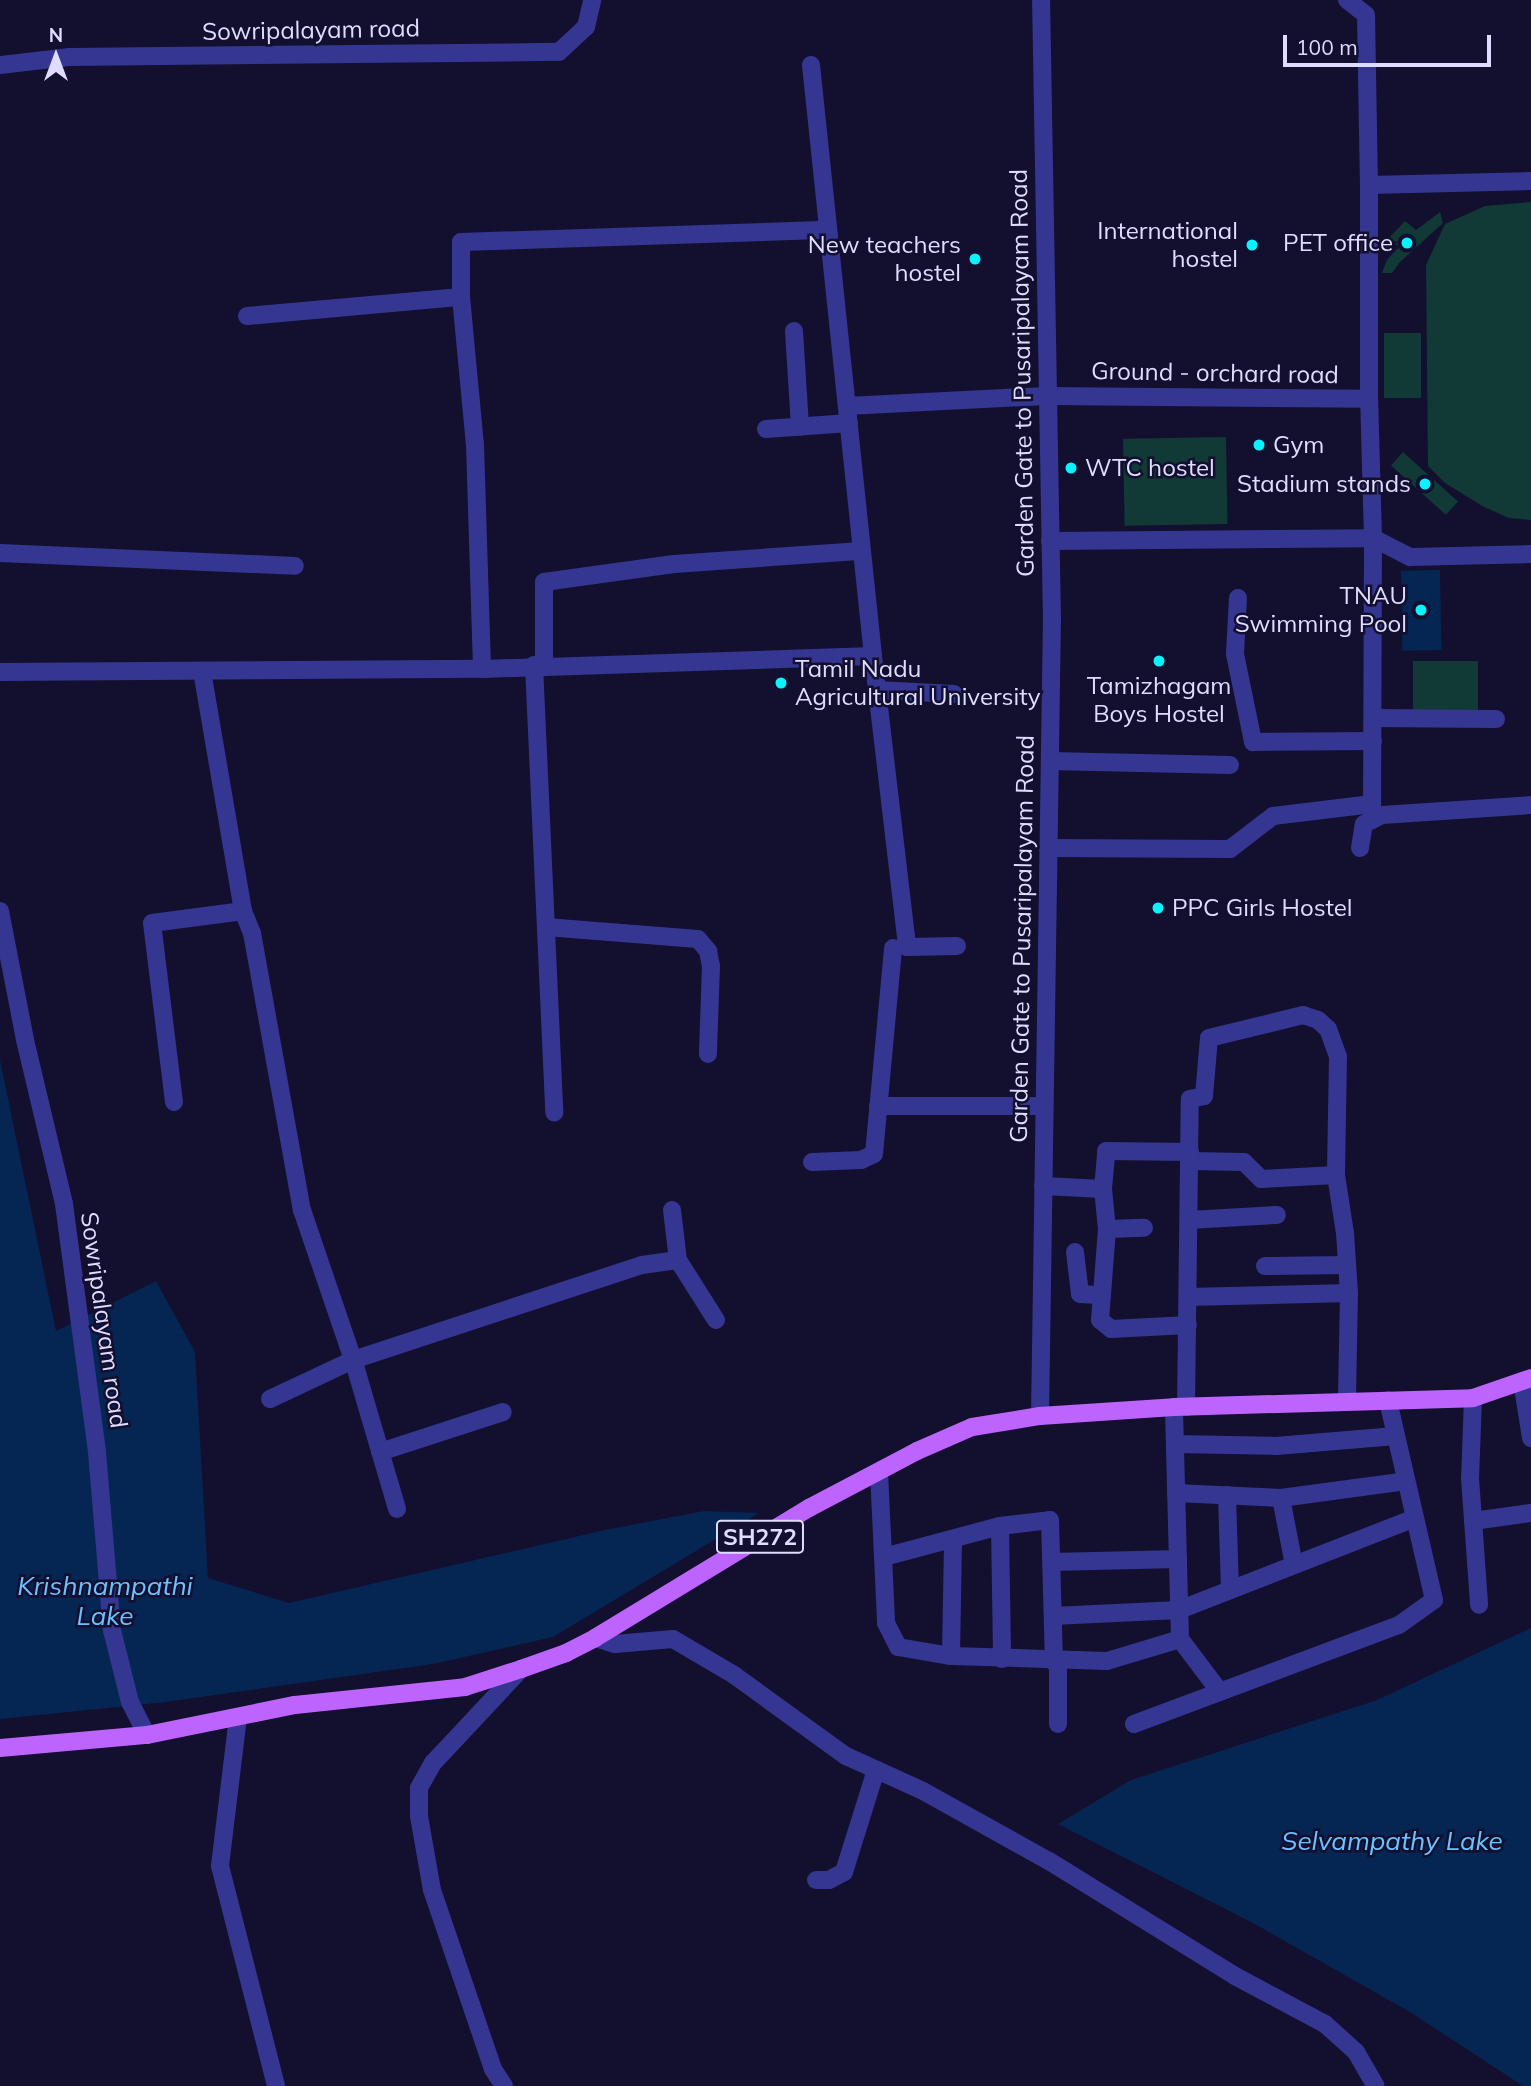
<!DOCTYPE html>
<style>
body{margin:0}
#map{position:relative;width:1531px;height:2086px;overflow:hidden;background:#130f2f;font-family:Mulish,sans-serif}
div>[style]{position:absolute}
.green>*{inset:0;background:#113936;transform-origin:0 0}
.water>*{inset:0;background:#052552;transform-origin:0 0}
.minor>*{height:18px;margin:-9px;padding:0 9px;transform-origin:9px;border-radius:9px;background:#353692}
.major>*{height:18px;margin:-9px;padding:0 9px;transform-origin:9px;border-radius:9px;background:#bd64ff}
.dots>*{width:19px;height:19px;translate:-50% -50%;box-sizing:border-box;border:4px solid #130f2f;border-radius:50%}
span{translate:-50% -50%;white-space:nowrap;text-align:center;line-height:1.15;-webkit-text-stroke:5px #130f2f;paint-order:stroke}
.shield-label span{padding:2px 5px;background:#130f2f;border:2px solid;border-radius:5px;-webkit-text-stroke-width:0}
.shield-label{font-size:23px;color:#dfddff;font-weight:700}
.street-label{font-size:24px;color:#dfddff}
.poi-label{font-size:24px;color:#dfddff}
.right{translate:-100% -50%;text-align:right}
.left{translate:0 -50%;text-align:left}
.water-label{font-size:26px;color:#6bc2ff;font-style:italic}
.north{position:absolute;left:21px;top:21px;width:70px;height:70px;-webkit-text-stroke:5px #130f2f;paint-order:stroke;rotate:0deg;font-size:19px;font-weight:700;line-height:28px;text-align:center;color:#dfddff}
.north::after{content:'';display:block;margin:auto;width:24px;height:32px;background:#dfddff;clip-path:polygon(50% 0,100% 100%,50% 72%,0 100%)}
.scale{position:absolute;left:1283px;top:35px;width:208px;height:32px;box-sizing:border-box;border:4px solid #dfddff;border-top:0;padding-left:9px;font-size:21px;line-height:24px;white-space:nowrap;color:#dfddff;-webkit-text-stroke:5px #130f2f;paint-order:stroke}
</style>
<div id="map">
<div class="green">
<div style="clip-path:polygon(1531px 202px,1531px 520px,1509px 518px,1484px 507px,1445px 483px,1428px 466px,1426px 265px,1445px 224px,1485px 206px)"></div>
<div style="clip-path:polygon(1440px 212px,1443px 223px,1400px 262px,1392px 273px,1382px 273px,1387px 260px,1399px 247px,1389px 238px,1405px 221px,1416px 230px)"></div>
<div style="left:1384px;top:333px;width:37px;height:65px"></div>
<div style="left:1226px;top:437px;width:87px;height:103px;rotate:89deg"></div>
<div style="left:1403px;top:452px;width:74px;height:18px;rotate:42deg"></div>
<div style="left:1413px;top:661px;width:65px;height:53px"></div>
</div>
<div class="water">
<div style="left:1440px;top:570px;width:80px;height:39px;rotate:89deg"></div>
<div style="clip-path:polygon(0 1060px,56px 1331px,156px 1281px,195px 1352px,208px 1578px,289px 1603px,605px 1530px,704px 1511px,759px 1513px,553px 1637px,433px 1664px,166px 1702px,0 1719px)"></div>
<div style="clip-path:polygon(1531px 1628px,1531px 2086px,1523px 2086px,1410px 2012px,1253px 1923px,1058px 1824px,1131px 1780px,1377px 1700px)"></div>
</div>
<div class="minor">
<div style="left:1347px;top:0;width:24px;rotate:38deg"></div>
<div style="left:1366px;top:15px;width:170px;rotate:89deg"></div>
<div style="left:1369px;top:185px;width:162px;rotate:-1.4deg"></div>
<div style="left:0;top:65px;width:69px;rotate:-6.6deg"></div>
<div style="left:69px;top:57px;width:490px;rotate:-0.6deg"></div>
<div style="left:559px;top:52px;width:37px;rotate:-43deg"></div>
<div style="left:586px;top:27px;width:28px;rotate:-77deg"></div>
<div style="left:811px;top:65px;width:594px;rotate:84.01deg"></div>
<div style="left:873px;top:656px;width:293px;rotate:83.3deg"></div>
<div style="left:907px;top:947px;width:50px;rotate:-1.1deg"></div>
<div style="left:461px;top:297px;width:149px;rotate:84.6deg"></div>
<div style="left:475px;top:445px;width:224px;rotate:88.2deg"></div>
<div style="left:247px;top:316px;width:215px;rotate:-5.1deg"></div>
<div style="left:461px;top:297px;width:55px;rotate:-90deg"></div>
<div style="left:461px;top:242px;width:367px;rotate:-1.9deg"></div>
<div style="left:794px;top:331px;width:96px;rotate:86.4deg"></div>
<div style="left:847px;top:406px;width:199px;rotate:-2.9deg"></div>
<div style="left:1046px;top:396px;width:323px;rotate:0.5deg"></div>
<div style="left:1369px;top:399px;width:214px;rotate:-90deg"></div>
<div style="left:766px;top:429px;width:83px;rotate:-4.1deg"></div>
<div style="left:1050px;top:541px;width:323px;rotate:-0.5deg"></div>
<div style="left:1373px;top:538px;width:139px;rotate:-91.6deg"></div>
<div style="left:0;top:553px;width:295px;rotate:2.5deg"></div>
<div style="left:1238px;top:598px;width:56px;rotate:93.1deg"></div>
<div style="left:1235px;top:654px;width:90px;rotate:78.4deg"></div>
<div style="left:1253px;top:742px;width:120px;rotate:-0.5deg"></div>
<div style="left:534px;top:665px;width:448px;rotate:87.4deg"></div>
<div style="left:544px;top:665px;width:83px;rotate:-90deg"></div>
<div style="left:544px;top:582px;width:131px;rotate:-7.9deg"></div>
<div style="left:674px;top:564px;width:188px;rotate:-4deg"></div>
<div style="left:202px;top:671px;width:243px;rotate:80.3deg"></div>
<div style="left:243px;top:911px;width:24px;rotate:68deg"></div>
<div style="left:252px;top:933px;width:281px;rotate:79.8deg"></div>
<div style="left:302px;top:1210px;width:165px;rotate:71.2deg"></div>
<div style="left:355px;top:1366px;width:149px;rotate:73.6deg"></div>
<div style="left:0;top:672px;width:482px;rotate:-0.4deg"></div>
<div style="left:482px;top:669px;width:391px;rotate:-1.9deg"></div>
<div style="left:877px;top:690px;width:77px;rotate:3deg"></div>
<div style="left:1373px;top:718px;width:123px;rotate:0.5deg"></div>
<div style="left:1050px;top:761px;width:180px;rotate:1.3deg"></div>
<div style="left:1372px;top:820px;width:282px;rotate:-89.8deg"></div>
<div style="left:1373px;top:538px;width:42px;rotate:27.2deg"></div>
<div style="left:1410px;top:557px;width:121px;rotate:-1.4deg"></div>
<div style="left:1048px;top:848px;width:182px;rotate:0.3deg"></div>
<div style="left:1230px;top:849px;width:54px;rotate:-37.5deg"></div>
<div style="left:1273px;top:816px;width:100px;rotate:-6.9deg"></div>
<div style="left:1360px;top:848px;width:24px;rotate:-81deg"></div>
<div style="left:1364px;top:824px;width:20px;rotate:-27deg"></div>
<div style="left:1382px;top:815px;width:149px;rotate:-3.8deg"></div>
<div style="left:0;top:911px;width:131px;rotate:79deg"></div>
<div style="left:25px;top:1040px;width:169px;rotate:76.6deg"></div>
<div style="left:64px;top:1204px;width:250px;rotate:82.4deg"></div>
<div style="left:97px;top:1452px;width:179px;rotate:85.2deg"></div>
<div style="left:112px;top:1630px;width:74px;rotate:76deg"></div>
<div style="left:130px;top:1702px;width:37px;rotate:63deg"></div>
<div style="left:546px;top:927px;width:152px;rotate:4.5deg"></div>
<div style="left:698px;top:939px;width:16px;rotate:50deg"></div>
<div style="left:708px;top:951px;width:15px;rotate:79deg"></div>
<div style="left:711px;top:966px;width:88px;rotate:92deg"></div>
<div style="left:174px;top:1102px;width:180px;rotate:-97deg"></div>
<div style="left:152px;top:923px;width:92px;rotate:-7.5deg"></div>
<div style="left:878px;top:1106px;width:166px"></div>
<div style="left:1190px;top:1161px;width:54px;rotate:1.1deg"></div>
<div style="left:1244px;top:1162px;width:24px;rotate:45deg"></div>
<div style="left:1261px;top:1179px;width:75px;rotate:-3.1deg"></div>
<div style="left:812px;top:1162px;width:49px;rotate:-2.3deg"></div>
<div style="left:861px;top:1160px;width:14px;rotate:-25deg"></div>
<div style="left:874px;top:1154px;width:207px;rotate:-84.7deg"></div>
<div style="left:1043px;top:1186px;width:60px;rotate:2.9deg"></div>
<div style="left:1103px;top:1189px;width:38px;rotate:-85deg"></div>
<div style="left:1106px;top:1151px;width:84px;rotate:0.7deg"></div>
<div style="left:1103px;top:1189px;width:40px;rotate:84.3deg"></div>
<div style="left:1107px;top:1229px;width:91px;rotate:94.4deg"></div>
<div style="left:1100px;top:1320px;width:14px;rotate:39deg"></div>
<div style="left:1111px;top:1329px;width:77px;rotate:-3deg"></div>
<div style="left:672px;top:1210px;width:50px;rotate:83.2deg"></div>
<div style="left:678px;top:1260px;width:71px;rotate:57.7deg"></div>
<div style="left:1189px;top:1220px;width:88px;rotate:-3.3deg"></div>
<div style="left:1107px;top:1229px;width:37px;rotate:-2deg"></div>
<div style="left:1075px;top:1252px;width:42px;rotate:83.2deg"></div>
<div style="left:1080px;top:1294px;width:22px;rotate:3deg"></div>
<div style="left:1265px;top:1266px;width:82px;rotate:-0.7deg"></div>
<div style="left:1188px;top:1297px;width:161px;rotate:-1.4deg"></div>
<div style="left:1522px;top:1381px;width:58px;rotate:81deg"></div>
<div style="left:1473px;top:1398px;width:80px;rotate:92.1deg"></div>
<div style="left:1470px;top:1478px;width:127px;rotate:85.9deg"></div>
<div style="left:270px;top:1399px;width:92px;rotate:-25.2deg"></div>
<div style="left:353px;top:1360px;width:304px;rotate:-18.2deg"></div>
<div style="left:642px;top:1265px;width:36px;rotate:-8deg"></div>
<div style="left:1186px;top:1407px;width:308px;rotate:-89.3deg"></div>
<div style="left:1190px;top:1099px;width:14px;rotate:-12deg"></div>
<div style="left:1204px;top:1096px;width:58px;rotate:-85.1deg"></div>
<div style="left:1209px;top:1038px;width:97px;rotate:-13.7deg"></div>
<div style="left:1303px;top:1015px;width:16px;rotate:18deg"></div>
<div style="left:1318px;top:1020px;width:13px;rotate:42deg"></div>
<div style="left:1328px;top:1029px;width:30px;rotate:70deg"></div>
<div style="left:1338px;top:1057px;width:118px;rotate:91deg"></div>
<div style="left:1336px;top:1175px;width:59px;rotate:81.2deg"></div>
<div style="left:1345px;top:1233px;width:60px;rotate:86.2deg"></div>
<div style="left:1349px;top:1293px;width:108px;rotate:91.1deg"></div>
<div style="left:1040px;top:1416px;width:795px;rotate:-89.14deg"></div>
<div style="left:1052px;top:621px;width:621px;rotate:-91.01deg"></div>
<div style="left:1175px;top:1444px;width:101px;rotate:1.1deg"></div>
<div style="left:1276px;top:1446px;width:120px;rotate:-4.8deg"></div>
<div style="left:380px;top:1452px;width:129px;rotate:-18deg"></div>
<div style="left:879px;top:1472px;width:151px;rotate:87.3deg"></div>
<div style="left:886px;top:1623px;width:27px;rotate:63deg"></div>
<div style="left:898px;top:1647px;width:54px;rotate:9.6deg"></div>
<div style="left:951px;top:1656px;width:156px;rotate:1.8deg"></div>
<div style="left:1107px;top:1661px;width:76px;rotate:-16.8deg"></div>
<div style="left:1180px;top:1639px;width:232px;rotate:-91.5deg"></div>
<div style="left:1176px;top:1493px;width:105px;rotate:2.7deg"></div>
<div style="left:1281px;top:1498px;width:126px;rotate:-7.7deg"></div>
<div style="left:1227px;top:1495px;width:95px;rotate:88.2deg"></div>
<div style="left:1281px;top:1498px;width:68px;rotate:79deg"></div>
<div style="left:1473px;top:1521px;width:59px;rotate:-7.9deg"></div>
<div style="left:1000px;top:1526px;width:133px;rotate:89.1deg"></div>
<div style="left:884px;top:1557px;width:120px;rotate:-15deg"></div>
<div style="left:1000px;top:1526px;width:50px;rotate:-6.8deg"></div>
<div style="left:1050px;top:1520px;width:142px;rotate:88.4deg"></div>
<div style="left:1052px;top:1562px;width:126px;rotate:-1.4deg"></div>
<div style="left:1053px;top:1616px;width:126px;rotate:-2.7deg"></div>
<div style="left:1179px;top:1610px;width:253px;rotate:-21.3deg"></div>
<div style="left:595px;top:1638px;width:21px;rotate:17deg"></div>
<div style="left:615px;top:1644px;width:58px;rotate:-4.9deg"></div>
<div style="left:673px;top:1639px;width:71px;rotate:30.5deg"></div>
<div style="left:734px;top:1675px;width:138px;rotate:35.9deg"></div>
<div style="left:846px;top:1756px;width:85px;rotate:24.4deg"></div>
<div style="left:923px;top:1791px;width:144px;rotate:29.1deg"></div>
<div style="left:1049px;top:1861px;width:219px;rotate:31.7deg"></div>
<div style="left:1235px;top:1976px;width:102px;rotate:28.1deg"></div>
<div style="left:1325px;top:2024px;width:42px;rotate:42.1deg"></div>
<div style="left:1356px;top:2052px;width:39px;rotate:60deg"></div>
<div style="left:1180px;top:1639px;width:66px;rotate:53deg"></div>
<div style="left:951px;top:1656px;width:115px;rotate:-89deg"></div>
<div style="left:238px;top:1717px;width:150px;rotate:96.9deg"></div>
<div style="left:220px;top:1866px;width:227px;rotate:75.7deg"></div>
<div style="left:1058px;top:1724px;width:62px;rotate:-90deg"></div>
<div style="left:1134px;top:1724px;width:283px;rotate:-20.5deg"></div>
<div style="left:1399px;top:1625px;width:43px;rotate:-35.5deg"></div>
<div style="left:1434px;top:1600px;width:205px;rotate:-103deg"></div>
<div style="left:816px;top:1880px;width:13px"></div>
<div style="left:829px;top:1880px;width:17px;rotate:-28deg"></div>
<div style="left:844px;top:1872px;width:107px;rotate:-72.6deg"></div>
<div style="left:504px;top:2086px;width:20px;rotate:-123deg"></div>
<div style="left:493px;top:2069px;width:189px;rotate:-108.8deg"></div>
<div style="left:432px;top:1890px;width:75px;rotate:-100deg"></div>
<div style="left:419px;top:1816px;width:28px;rotate:-90deg"></div>
<div style="left:419px;top:1788px;width:29px;rotate:-61deg"></div>
<div style="left:433px;top:1763px;width:129px;rotate:-46.9deg"></div>
</div>
<div class="major">
<div style="left:0;top:1748px;width:148px;rotate:-5.1deg"></div>
<div style="left:147px;top:1735px;width:151px;rotate:-11.5deg"></div>
<div style="left:295px;top:1705px;width:171px;rotate:-6deg"></div>
<div style="left:465px;top:1687px;width:59px;rotate:-17.8deg"></div>
<div style="left:521px;top:1669px;width:48px;rotate:-19.6deg"></div>
<div style="left:566px;top:1653px;width:33px;rotate:-27deg"></div>
<div style="left:595px;top:1638px;width:250px;rotate:-31.3deg"></div>
<div style="left:809px;top:1508px;width:122px;rotate:-27.8deg"></div>
<div style="left:917px;top:1451px;width:60px;rotate:-23.6deg"></div>
<div style="left:972px;top:1427px;width:69px;rotate:-9.2deg"></div>
<div style="left:1040px;top:1416px;width:134px;rotate:-3.8deg"></div>
<div style="left:1174px;top:1407px;width:299px;rotate:-1.7deg"></div>
<div style="left:1473px;top:1398px;width:61px;rotate:-19deg"></div>
</div>
<div class="dots">
<div style="left:1407px;top:243px;background:#09f2ff"></div>
<div style="left:1252px;top:245px;background:#09f2ff"></div>
<div style="left:975px;top:259px;background:#09f2ff"></div>
<div style="left:1259px;top:445px;background:#09f2ff"></div>
<div style="left:1071px;top:468px;background:#09f2ff"></div>
<div style="left:1425px;top:484px;background:#09f2ff"></div>
<div style="left:1421px;top:610px;background:#09f2ff"></div>
<div style="left:1159px;top:661px;background:#09f2ff"></div>
<div style="left:781px;top:683px;background:#09f2ff"></div>
<div style="left:1158px;top:908px;background:#09f2ff"></div>
</div>
<div class="shield-label">
<span style="left:760px;top:1537px">SH272</span>
</div>
<div class="street-label">
<span style="left:311px;top:30px;rotate:-1deg">Sowripalayam road</span>
<span style="left:1022px;top:373px;rotate:-91deg">Garden Gate to Pusaripalayam Road</span>
<span style="left:1215px;top:373px;rotate:1deg">Ground - orchard road</span>
<span style="left:1022px;top:939px;rotate:-89deg">Garden Gate to Pusaripalayam Road</span>
<span style="left:104px;top:1320px;rotate:82deg">Sowripalayam road</span>
</div>
<div class="poi-label">
<span class="right" style="left:1238px;top:245px">International<br>hostel</span>
<span class="right" style="left:1393px;top:243px">PET office</span>
<span class="right" style="left:961px;top:259px">New teachers<br>hostel</span>
<span class="left" style="left:1273px;top:445px">Gym</span>
<span class="left" style="left:1085px;top:468px">WTC hostel</span>
<span class="right" style="left:1411px;top:484px">Stadium stands</span>
<span class="right" style="left:1407px;top:610px">TNAU<br>Swimming Pool</span>
<span class="left" style="left:795px;top:683px">Tamil Nadu<br>Agricultural University</span>
<span style="left:1159px;top:700px">Tamizhagam<br>Boys Hostel</span>
<span class="left" style="left:1172px;top:908px">PPC Girls Hostel</span>
</div>
<div class="water-label">
<span style="left:105px;top:1601px">Krishnampathi<br>Lake</span>
<span style="left:1392px;top:1841px">Selvampathy Lake</span>
</div>
<div class="north">N</div>
<div class="scale">100 m</div>
</div>
